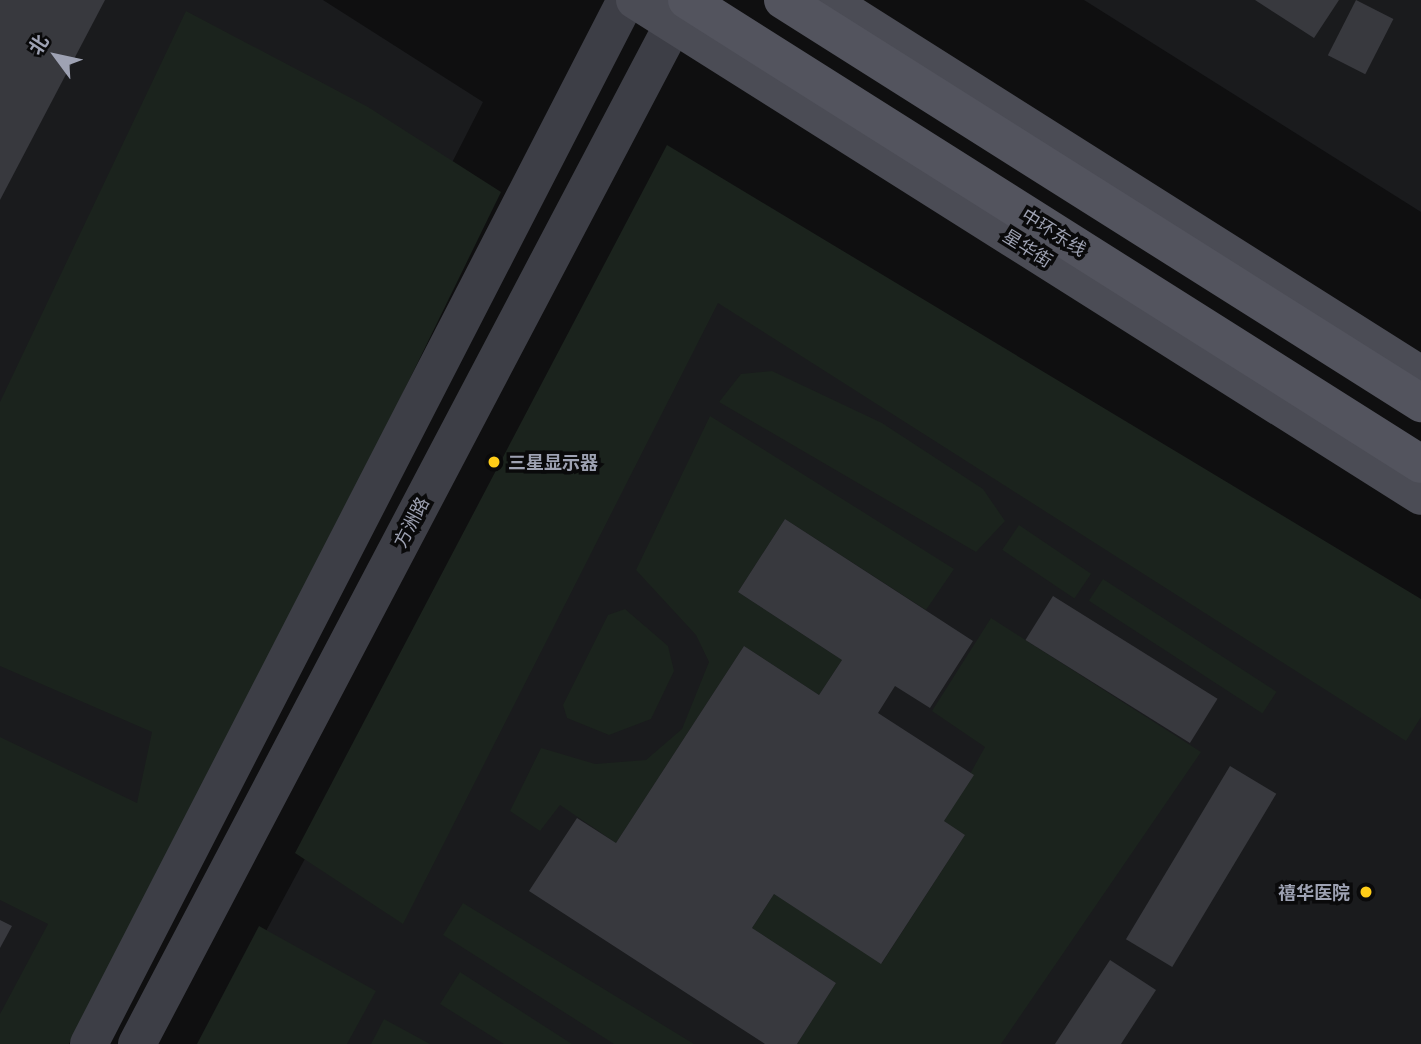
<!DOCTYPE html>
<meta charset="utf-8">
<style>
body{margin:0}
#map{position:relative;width:1421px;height:1044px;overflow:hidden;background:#0f0f10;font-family:Barlow,"Noto Sans SC",sans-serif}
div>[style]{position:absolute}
.built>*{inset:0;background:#1a1b1d}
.green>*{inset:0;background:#1b231d;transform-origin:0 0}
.building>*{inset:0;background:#38393e;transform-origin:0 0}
.secondary>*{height:38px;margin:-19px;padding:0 19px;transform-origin:19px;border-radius:19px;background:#3d3e46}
.primary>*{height:38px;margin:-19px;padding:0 19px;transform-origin:19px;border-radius:19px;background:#4b4c55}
.trunk>*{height:38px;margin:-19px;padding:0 19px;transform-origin:19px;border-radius:19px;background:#53545e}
.dots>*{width:19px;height:19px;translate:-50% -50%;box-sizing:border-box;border:4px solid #0a0a0b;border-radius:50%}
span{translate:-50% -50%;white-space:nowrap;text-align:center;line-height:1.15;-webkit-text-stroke:7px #0a0a0b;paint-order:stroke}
.street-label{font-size:18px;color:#9ea2b3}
.poi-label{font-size:18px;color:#9ea2b3;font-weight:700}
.left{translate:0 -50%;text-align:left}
.right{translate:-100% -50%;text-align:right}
.north{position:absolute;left:21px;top:21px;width:70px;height:70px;-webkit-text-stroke:5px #0a0a0b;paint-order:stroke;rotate:303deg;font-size:19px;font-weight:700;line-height:28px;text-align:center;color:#9ea2b3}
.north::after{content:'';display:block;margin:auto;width:24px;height:32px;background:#9ea2b3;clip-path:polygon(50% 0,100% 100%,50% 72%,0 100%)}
</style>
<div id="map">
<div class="built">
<div style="clip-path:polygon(0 0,323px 0,483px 102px,390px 284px,342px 406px,13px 1044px,0 1044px)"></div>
<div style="clip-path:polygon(1084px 0,1421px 0,1421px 212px)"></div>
<div style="clip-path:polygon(658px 204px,1421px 704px,1421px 1044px,205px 1044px)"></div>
</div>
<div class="green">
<div style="clip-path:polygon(186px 11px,368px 107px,501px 192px,229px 749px,69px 1044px,0 1044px,0 1014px,48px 924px,0 900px,0 737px,137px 803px,152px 732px,0 666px,0 402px)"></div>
<div style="clip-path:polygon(667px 145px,1421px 599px,1421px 717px,1406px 741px,718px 303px,403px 924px,295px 853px)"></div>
<div style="clip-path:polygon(772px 371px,882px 423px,983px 489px,1005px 521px,976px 552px,719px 402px,741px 374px)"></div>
<div style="clip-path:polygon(710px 416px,954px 569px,926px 610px,785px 519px,738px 592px,842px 660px,819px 695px,744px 646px,616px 843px,560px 805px,540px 831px,510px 811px,541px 748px,595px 764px,646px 760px,682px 729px,709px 662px,696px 635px,636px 570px)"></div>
<div style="left:1019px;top:525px;width:87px;height:30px;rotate:34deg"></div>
<div style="left:1103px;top:579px;width:207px;height:26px;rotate:33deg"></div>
<div style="clip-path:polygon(625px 609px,668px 646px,674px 671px,651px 719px,609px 735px,567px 718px,563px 705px,608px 615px)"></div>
<div style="clip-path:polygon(991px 618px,1201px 752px,1001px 1044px,797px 1044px,836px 983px,752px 928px,774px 894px,882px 963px,965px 835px,944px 821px,985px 747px,932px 711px)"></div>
<div style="clip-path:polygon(463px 903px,694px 1044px,614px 1044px,443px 935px)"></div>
<div style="clip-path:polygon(259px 926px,376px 991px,347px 1044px,197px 1044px)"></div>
<div style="clip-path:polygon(460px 972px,572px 1044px,504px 1044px,440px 1004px)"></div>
<div style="clip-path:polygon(384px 1019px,430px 1044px,371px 1044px)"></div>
</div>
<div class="building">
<div style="clip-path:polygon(0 0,105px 0,0 200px)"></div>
<div style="clip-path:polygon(1255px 0,1339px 0,1314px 38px)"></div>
<div style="left:1356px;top:0;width:42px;height:62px;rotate:27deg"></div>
<div style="clip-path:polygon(785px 519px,973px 641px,930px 708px,895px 686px,878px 713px,974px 775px,944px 821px,965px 835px,881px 964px,774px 894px,752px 928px,836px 983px,797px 1044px,765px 1044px,529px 891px,577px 818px,616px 843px,744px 646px,819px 695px,842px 660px,738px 592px)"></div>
<div style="left:1053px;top:596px;width:194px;height:52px;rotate:32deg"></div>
<div style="left:1230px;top:766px;width:54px;height:202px;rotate:31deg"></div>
<div style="clip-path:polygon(0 920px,12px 926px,0 948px)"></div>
<div style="clip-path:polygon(1110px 960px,1156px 990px,1121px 1044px,1055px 1044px)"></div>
</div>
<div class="secondary">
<div style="left:89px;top:1044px;width:1174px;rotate:-62.78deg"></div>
<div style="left:137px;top:1044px;width:1180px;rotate:-62.26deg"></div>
</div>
<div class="primary">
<div style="left:635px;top:0;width:929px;rotate:32.25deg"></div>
<div style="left:828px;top:0;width:702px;rotate:32.31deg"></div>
</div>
<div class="trunk">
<div style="left:687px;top:0;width:868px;rotate:32.3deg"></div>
<div style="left:783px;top:0;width:755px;rotate:32.28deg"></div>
</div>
<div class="dots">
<div style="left:494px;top:462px;background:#ffcd18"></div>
<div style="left:1366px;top:892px;background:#ffcd18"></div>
</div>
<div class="street-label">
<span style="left:1054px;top:232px;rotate:32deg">中环东线</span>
<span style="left:1028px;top:248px;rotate:32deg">星华街</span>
<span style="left:411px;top:522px;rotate:-62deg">方洲路</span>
</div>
<div class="poi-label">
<span class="left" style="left:508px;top:462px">三星显示器</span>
<span class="right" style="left:1350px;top:892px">禧华医院</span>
</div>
<div class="north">北</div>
</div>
